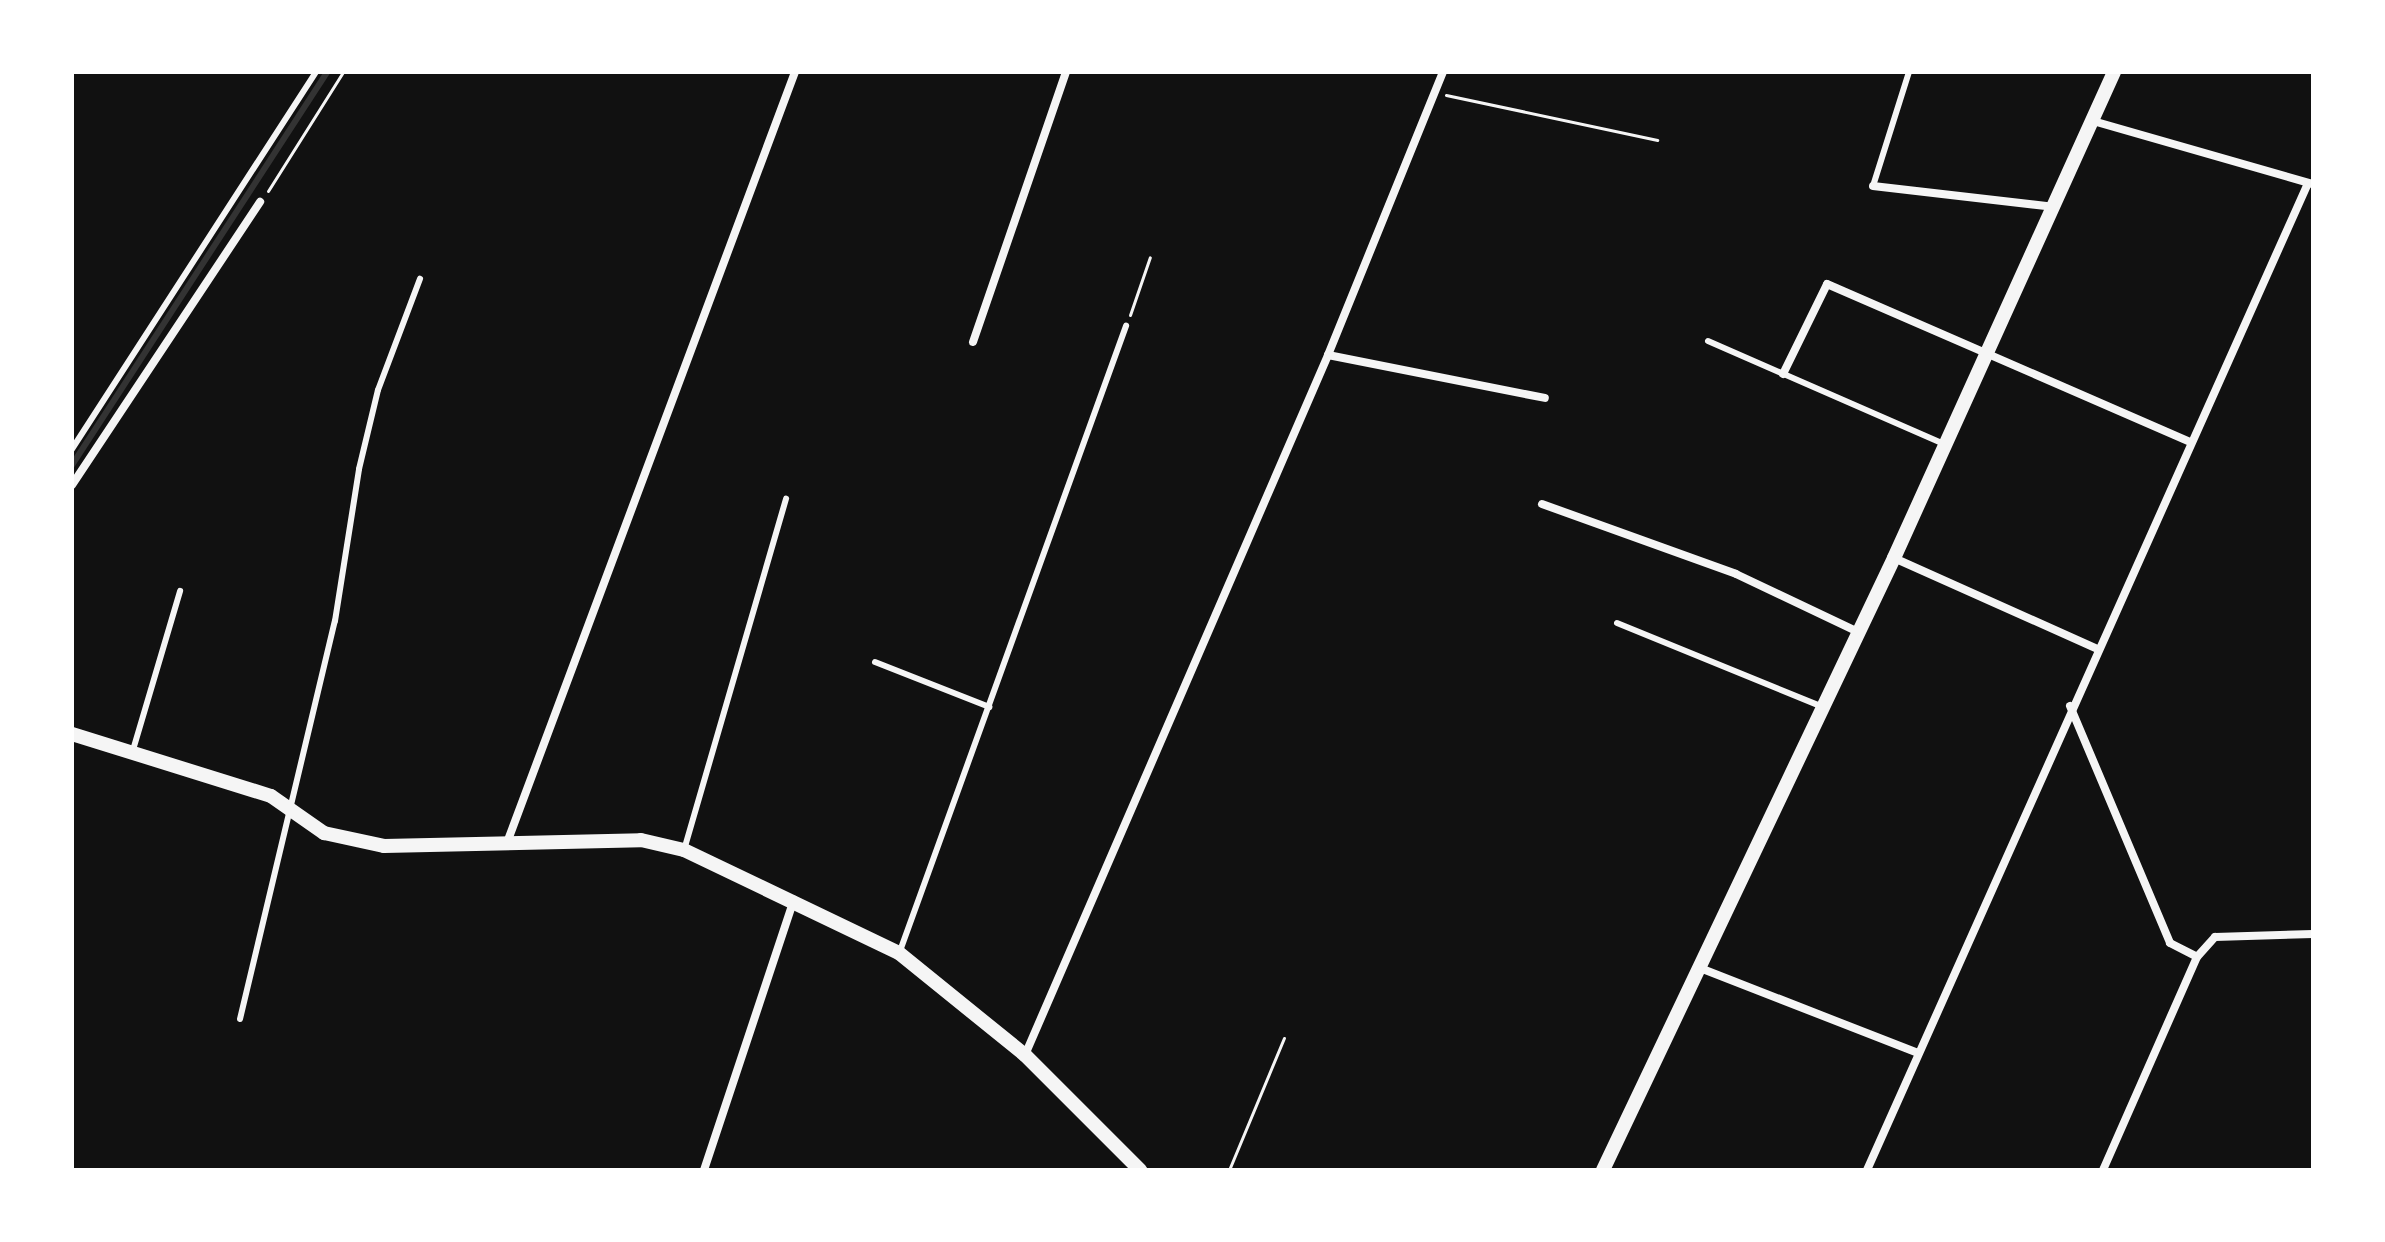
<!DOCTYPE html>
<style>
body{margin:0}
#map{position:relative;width:2385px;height:1242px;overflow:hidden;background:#111;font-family:Mulish,sans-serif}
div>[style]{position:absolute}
.stream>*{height:6px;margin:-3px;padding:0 3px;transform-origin:3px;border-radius:3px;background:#333}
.path>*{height:3px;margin:-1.5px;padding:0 1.5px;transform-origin:1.5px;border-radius:1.5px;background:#f5f5f5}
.service>*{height:6px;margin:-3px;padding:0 3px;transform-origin:3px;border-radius:3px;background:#f5f5f5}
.minor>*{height:8px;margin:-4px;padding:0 4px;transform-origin:4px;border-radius:4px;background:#f5f5f5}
.tertiary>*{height:14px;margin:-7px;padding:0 7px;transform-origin:7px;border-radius:7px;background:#f5f5f5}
span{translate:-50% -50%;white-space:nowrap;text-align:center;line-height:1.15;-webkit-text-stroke:6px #fff;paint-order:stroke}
.frame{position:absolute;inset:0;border:74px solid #fff;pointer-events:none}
</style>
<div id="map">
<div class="stream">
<div style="left:72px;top:465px;width:468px;rotate:-57deg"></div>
</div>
<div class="path">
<div style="left:1446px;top:95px;width:216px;rotate:12deg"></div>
<div style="left:268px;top:191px;width:141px;rotate:-57.8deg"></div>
<div style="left:1130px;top:315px;width:61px;rotate:-71deg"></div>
<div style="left:1229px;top:1170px;width:143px;rotate:-67.4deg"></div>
</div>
<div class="service">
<div style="left:1873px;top:186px;width:120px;rotate:-72.5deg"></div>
<div style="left:1708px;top:341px;width:260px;rotate:23.6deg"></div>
<div style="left:72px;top:449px;width:449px;rotate:-57.1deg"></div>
<div style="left:1617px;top:623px;width:222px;rotate:22.2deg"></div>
<div style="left:875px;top:662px;width:123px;rotate:21.5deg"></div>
<div style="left:133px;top:750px;width:166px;rotate:-73.5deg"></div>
<div style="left:684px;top:850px;width:366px;rotate:-73.8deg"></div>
<div style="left:900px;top:951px;width:665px;rotate:-70.12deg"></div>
<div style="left:240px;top:1019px;width:409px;rotate:-76.6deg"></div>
<div style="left:335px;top:621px;width:154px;rotate:-81deg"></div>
<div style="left:359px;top:469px;width:81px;rotate:-76.5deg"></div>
<div style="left:378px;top:390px;width:119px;rotate:-69.3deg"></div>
</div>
<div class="minor">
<div style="left:2093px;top:121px;width:228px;rotate:16deg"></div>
<div style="left:1873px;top:186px;width:183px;rotate:6.6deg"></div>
<div style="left:973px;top:342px;width:286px;rotate:-71deg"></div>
<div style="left:1328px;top:355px;width:221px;rotate:11.2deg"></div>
<div style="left:1783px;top:374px;width:100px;rotate:-63.9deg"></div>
<div style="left:1827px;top:284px;width:397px;rotate:23.5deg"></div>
<div style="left:72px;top:485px;width:340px;rotate:-56.4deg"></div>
<div style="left:1542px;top:504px;width:206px;rotate:19.8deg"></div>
<div style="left:1736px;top:574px;width:135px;rotate:25.4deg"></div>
<div style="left:1894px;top:558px;width:222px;rotate:24.1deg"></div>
<div style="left:2070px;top:706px;width:257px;rotate:67.1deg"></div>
<div style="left:2170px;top:943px;width:30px;rotate:27deg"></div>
<div style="left:508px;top:840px;width:820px;rotate:-69.51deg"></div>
<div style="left:1700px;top:968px;width:232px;rotate:21.3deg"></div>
<div style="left:1025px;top:1055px;width:763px;rotate:-66.59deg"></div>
<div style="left:1328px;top:355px;width:305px;rotate:-67.9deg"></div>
<div style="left:704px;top:1170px;width:285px;rotate:-71.6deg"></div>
<div style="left:1867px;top:1170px;width:1081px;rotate:-65.92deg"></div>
<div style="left:2103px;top:1170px;width:233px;rotate:-66.2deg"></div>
<div style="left:2197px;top:957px;width:27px;rotate:-48deg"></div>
<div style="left:2215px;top:937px;width:98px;rotate:-1.8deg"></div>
</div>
<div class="tertiary">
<div style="left:72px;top:734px;width:208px;rotate:17.3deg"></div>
<div style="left:271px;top:796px;width:65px;rotate:34.9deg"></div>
<div style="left:324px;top:833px;width:61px;rotate:12.2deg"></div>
<div style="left:384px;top:846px;width:257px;rotate:-1.3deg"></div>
<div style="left:641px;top:840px;width:44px;rotate:13.1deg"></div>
<div style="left:684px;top:850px;width:238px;rotate:25.6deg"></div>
<div style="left:899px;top:953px;width:162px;rotate:39deg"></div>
<div style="left:1025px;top:1055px;width:163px;rotate:45deg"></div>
<div style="left:1603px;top:1170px;width:678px;rotate:-64.57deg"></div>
<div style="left:1894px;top:558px;width:533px;rotate:-65.64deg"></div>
</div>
<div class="frame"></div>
</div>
